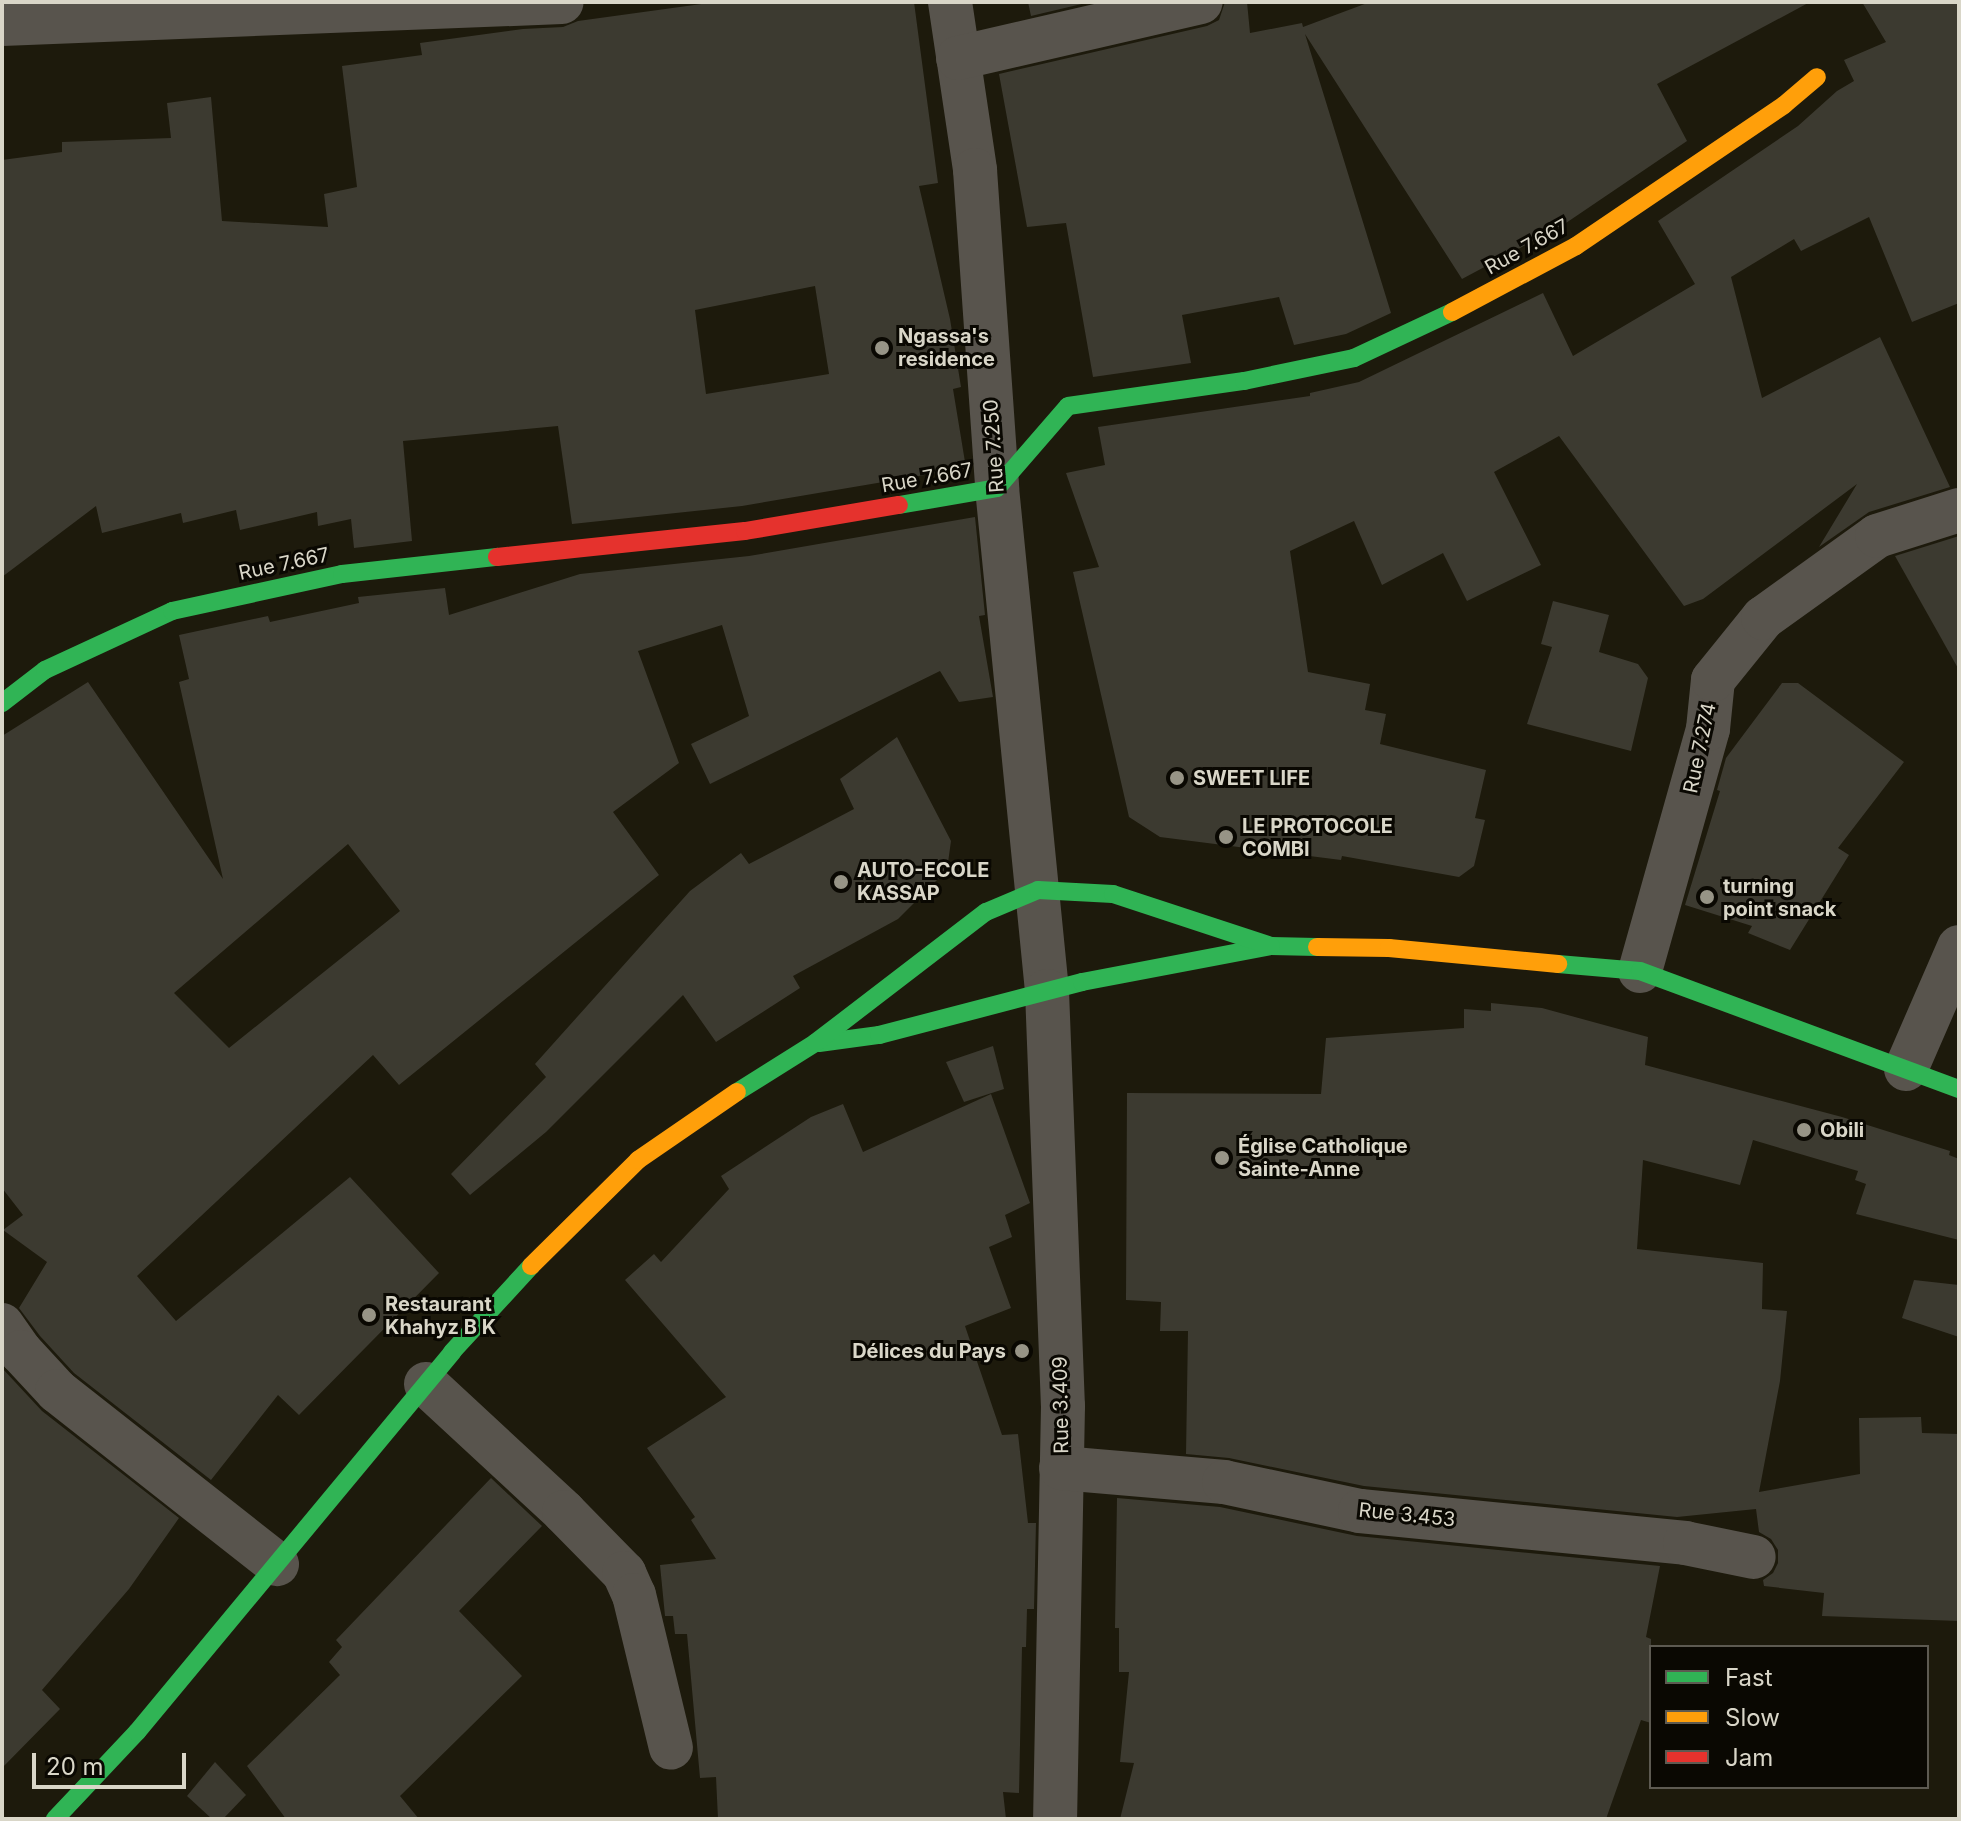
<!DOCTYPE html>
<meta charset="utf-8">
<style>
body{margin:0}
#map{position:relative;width:1961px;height:1821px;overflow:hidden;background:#1d1a0c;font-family:Inter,sans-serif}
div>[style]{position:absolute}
.building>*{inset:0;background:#3c3a30}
.street>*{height:44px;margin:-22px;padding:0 22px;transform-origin:22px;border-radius:22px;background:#58544d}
.fast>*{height:18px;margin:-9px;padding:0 9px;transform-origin:9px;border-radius:9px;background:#30b455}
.slow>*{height:18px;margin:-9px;padding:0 9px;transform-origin:9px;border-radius:9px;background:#ff9f0a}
.jam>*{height:18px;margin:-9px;padding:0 9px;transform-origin:9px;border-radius:9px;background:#e5322d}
.dots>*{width:22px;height:22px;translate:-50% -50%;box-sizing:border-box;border:4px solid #0a0802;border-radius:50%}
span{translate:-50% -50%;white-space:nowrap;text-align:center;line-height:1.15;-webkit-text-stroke:6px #0a0802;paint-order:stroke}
.street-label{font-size:20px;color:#d9d6c8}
.poi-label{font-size:20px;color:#d9d6c8;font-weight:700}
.left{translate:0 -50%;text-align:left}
.right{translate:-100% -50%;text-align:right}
.frame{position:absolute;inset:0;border:4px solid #d9d6c8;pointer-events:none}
.legend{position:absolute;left:1649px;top:1645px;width:280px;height:144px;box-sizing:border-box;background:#0a0802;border:2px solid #5d5a51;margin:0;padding:10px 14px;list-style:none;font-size:24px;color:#d9d6c8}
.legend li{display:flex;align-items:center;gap:16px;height:40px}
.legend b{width:40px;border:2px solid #5d5a51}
.scale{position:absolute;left:32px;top:1753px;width:154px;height:36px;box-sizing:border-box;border:4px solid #d9d6c8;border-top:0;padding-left:10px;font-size:24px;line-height:28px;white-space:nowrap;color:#d9d6c8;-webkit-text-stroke:6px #0a0802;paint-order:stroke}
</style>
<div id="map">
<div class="building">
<div style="clip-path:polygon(evenodd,716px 2px,914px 2px,938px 183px,919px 186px,950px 319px,961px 387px,953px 389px,966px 468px,742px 506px,572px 524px,558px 426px,403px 441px,412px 541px,354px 548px,351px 519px,318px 526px,317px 512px,240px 530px,236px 510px,183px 523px,181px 513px,102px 533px,96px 506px,2px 577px,2px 160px,62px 152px,62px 142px,171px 138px,167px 103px,211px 97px,222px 221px,328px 227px,324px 194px,357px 187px,342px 66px,422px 55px,420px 43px,523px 29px,563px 27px,578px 21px,716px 2px,815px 286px,829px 374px,706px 394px,695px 310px,815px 286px)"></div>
<div style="clip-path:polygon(1028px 2px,1090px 2px,1031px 16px)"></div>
<div style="clip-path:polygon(1225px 2px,1247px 2px,1250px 33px,1302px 23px,1303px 27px,1370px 2px,1810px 2px,1657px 84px,1687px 141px,1563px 225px,1462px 279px,1305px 34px,1391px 313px,1346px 334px,1294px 345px,1279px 297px,1182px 315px,1191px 363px,1093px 377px,1066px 223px,1027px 227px,999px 74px,1207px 26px,1219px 20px)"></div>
<div style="clip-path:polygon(1862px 2px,1959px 2px,1959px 303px,1912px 322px,1869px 217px,1801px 251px,1794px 239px,1731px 277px,1762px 398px,1880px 337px,1950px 487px,1869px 512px,1819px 547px,1857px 484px,1703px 599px,1684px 606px,1559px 436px,1494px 472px,1541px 565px,1467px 601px,1443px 553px,1382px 585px,1354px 521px,1290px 551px,1308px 672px,1370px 684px,1365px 710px,1386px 714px,1380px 744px,1486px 770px,1475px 818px,1485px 820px,1474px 866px,1459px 877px,1342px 856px,1341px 860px,1160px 837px,1129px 817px,1073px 572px,1099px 567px,1066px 473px,1105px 465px,1098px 427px,1310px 396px,1310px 393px,1359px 382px,1543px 293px,1573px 356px,1695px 284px,1658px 221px,1798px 126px,1837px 91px,1854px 81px,1844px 60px,1886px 42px)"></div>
<div style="clip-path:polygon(evenodd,975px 517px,985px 615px,979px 616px,993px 697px,959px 702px,940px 671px,710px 784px,691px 744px,749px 716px,722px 625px,638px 651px,679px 763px,613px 812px,659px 875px,399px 1085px,373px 1055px,137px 1276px,176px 1321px,350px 1177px,439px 1273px,299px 1415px,278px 1395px,211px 1480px,74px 1373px,40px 1336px,19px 1308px,47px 1262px,3px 1230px,23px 1215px,2px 1188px,2px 736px,88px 682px,223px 879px,179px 682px,189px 679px,179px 635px,268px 616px,270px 622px,359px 603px,358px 597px,445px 588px,449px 615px,580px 574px,749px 556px,975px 517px,348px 844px,400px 911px,229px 1048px,174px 993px,348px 844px)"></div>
<div style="clip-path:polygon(1959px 536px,1959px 670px,1895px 556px)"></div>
<div style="clip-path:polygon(1553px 601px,1609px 615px,1599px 652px,1638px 664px,1648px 678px,1631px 751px,1527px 724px,1552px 647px,1541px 644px)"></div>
<div style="clip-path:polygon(1782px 683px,1798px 683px,1904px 762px,1838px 848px,1849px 855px,1790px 950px,1748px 933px,1752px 926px,1685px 905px,1720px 791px,1717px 790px,1726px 758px)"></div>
<div style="clip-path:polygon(897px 737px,951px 841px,947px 870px,898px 919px,793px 976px,800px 988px,716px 1042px,683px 995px,546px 1132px,470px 1195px,451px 1174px,546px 1077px,535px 1064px,690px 891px,741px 853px,749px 864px,854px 809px,840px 779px)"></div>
<div style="clip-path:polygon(1491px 1003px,1542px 1008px,1648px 1037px,1645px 1065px,1842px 1117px,1950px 1151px,1949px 1155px,1959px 1159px,1959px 1240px,1856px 1214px,1866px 1184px,1855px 1180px,1858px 1171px,1753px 1140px,1740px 1185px,1643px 1160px,1637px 1249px,1763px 1263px,1762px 1309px,1787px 1311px,1780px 1381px,1759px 1492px,1860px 1474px,1859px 1418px,1921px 1417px,1922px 1433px,1959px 1434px,1959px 1621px,1822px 1616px,1824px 1593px,1764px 1586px,1763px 1580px,1773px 1573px,1778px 1563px,1778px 1550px,1771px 1539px,1759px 1532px,1756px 1509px,1677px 1517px,1364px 1486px,1229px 1458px,1186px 1454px,1188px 1331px,1160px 1331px,1161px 1302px,1126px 1300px,1127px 1093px,1321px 1094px,1326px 1038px,1464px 1028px,1464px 1009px,1491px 1011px)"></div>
<div style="clip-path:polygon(993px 1046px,1004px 1089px,964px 1102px,946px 1062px)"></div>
<div style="clip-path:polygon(991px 1094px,1030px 1203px,1005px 1215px,1012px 1237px,989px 1247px,1011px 1308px,965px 1326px,1002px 1435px,1018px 1434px,1028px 1523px,1036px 1523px,1034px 1609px,1027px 1609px,1026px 1647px,1022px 1647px,1019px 1793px,1003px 1792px,1006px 1819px,718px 1819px,716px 1777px,700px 1778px,687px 1634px,675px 1634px,673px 1616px,665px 1616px,660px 1565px,716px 1559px,691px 1520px,695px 1517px,647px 1448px,726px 1397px,625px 1280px,654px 1254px,661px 1262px,729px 1189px,721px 1176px,811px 1117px,843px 1104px,863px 1152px)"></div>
<div style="clip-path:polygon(1914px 1280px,1959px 1285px,1959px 1337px,1902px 1318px)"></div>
<div style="clip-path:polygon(2px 1368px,42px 1411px,179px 1518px,129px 1589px,42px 1690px,60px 1709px,2px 1768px)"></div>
<div style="clip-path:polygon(491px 1478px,542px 1526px,459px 1611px,522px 1676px,400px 1796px,419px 1819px,286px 1819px,247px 1766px,340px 1675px,329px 1662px,342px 1647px,336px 1640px)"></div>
<div style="clip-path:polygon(1117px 1498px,1220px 1507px,1357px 1536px,1660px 1566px,1646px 1637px,1651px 1639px,1651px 1723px,1641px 1720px,1606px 1819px,1120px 1819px,1134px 1763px,1120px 1762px,1129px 1672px,1119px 1672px,1119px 1628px,1115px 1628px)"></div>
<div style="clip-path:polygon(215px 1762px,246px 1795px,223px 1819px,212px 1819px,187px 1796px)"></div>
</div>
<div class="street">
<div style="left:950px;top:2px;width:170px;rotate:81.5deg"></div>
<div style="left:975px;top:170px;width:319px;rotate:86deg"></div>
<div style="left:997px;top:488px;width:505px;rotate:84.32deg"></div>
<div style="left:1047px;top:991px;width:415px;rotate:87.8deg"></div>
<div style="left:1063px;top:1406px;width:413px;rotate:91.1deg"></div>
<div style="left:2px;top:24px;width:560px;rotate:-2.25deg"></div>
<div style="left:958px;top:58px;width:249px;rotate:-13deg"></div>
<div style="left:1640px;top:971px;width:251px;rotate:-74.3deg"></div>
<div style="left:1708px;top:729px;width:49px;rotate:-84.2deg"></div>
<div style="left:1713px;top:680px;width:80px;rotate:-51.1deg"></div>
<div style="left:1763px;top:618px;width:140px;rotate:-35.7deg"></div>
<div style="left:1877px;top:536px;width:86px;rotate:-17.6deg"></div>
<div style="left:1906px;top:1069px;width:133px;rotate:-66.5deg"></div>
<div style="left:2px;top:1325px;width:33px;rotate:55deg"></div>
<div style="left:21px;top:1352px;width:53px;rotate:47.3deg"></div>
<div style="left:57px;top:1391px;width:280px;rotate:38.2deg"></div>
<div style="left:426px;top:1384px;width:188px;rotate:42.8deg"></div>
<div style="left:564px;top:1512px;width:86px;rotate:45.5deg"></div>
<div style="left:624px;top:1573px;width:24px;rotate:66deg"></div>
<div style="left:634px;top:1595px;width:157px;rotate:76.4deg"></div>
<div style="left:1061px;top:1468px;width:164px;rotate:4.9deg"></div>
<div style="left:1224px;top:1482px;width:139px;rotate:12deg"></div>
<div style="left:1360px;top:1511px;width:327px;rotate:5.6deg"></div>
<div style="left:1685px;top:1543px;width:70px;rotate:11.5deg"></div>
</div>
<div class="fast">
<div style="left:899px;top:505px;width:99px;rotate:-9.8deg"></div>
<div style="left:997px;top:488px;width:108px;rotate:-49.1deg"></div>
<div style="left:1068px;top:406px;width:178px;rotate:-8.1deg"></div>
<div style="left:1244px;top:381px;width:112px;rotate:-11.8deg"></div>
<div style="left:1354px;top:358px;width:108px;rotate:-25.1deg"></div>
<div style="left:2px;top:703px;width:54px;rotate:-37.5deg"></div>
<div style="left:45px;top:670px;width:140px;rotate:-24.9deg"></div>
<div style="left:172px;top:611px;width:174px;rotate:-12.3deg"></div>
<div style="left:342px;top:574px;width:156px;rotate:-6.3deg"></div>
<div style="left:1558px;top:964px;width:82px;rotate:4.9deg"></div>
<div style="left:1640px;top:971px;width:340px;rotate:20.3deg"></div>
<div style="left:819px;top:1043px;width:61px;rotate:-7.6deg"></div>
<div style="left:879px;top:1035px;width:210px;rotate:-14.6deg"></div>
<div style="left:1082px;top:982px;width:192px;rotate:-10.8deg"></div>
<div style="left:1271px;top:946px;width:46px;rotate:1.2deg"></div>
<div style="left:737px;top:1092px;width:92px;rotate:-32.1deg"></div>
<div style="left:815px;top:1043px;width:215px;rotate:-37.5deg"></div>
<div style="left:986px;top:912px;width:56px;rotate:-22.9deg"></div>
<div style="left:1038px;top:890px;width:75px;rotate:3.1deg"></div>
<div style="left:1113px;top:894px;width:166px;rotate:18.2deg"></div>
<div style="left:55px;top:1819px;width:120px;rotate:-46.7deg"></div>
<div style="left:137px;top:1732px;width:494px;rotate:-50.3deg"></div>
<div style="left:452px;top:1352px;width:117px;rotate:-47.4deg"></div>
</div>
<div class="slow">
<div style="left:1452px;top:312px;width:140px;rotate:-28deg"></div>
<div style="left:1576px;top:246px;width:251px;rotate:-34.1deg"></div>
<div style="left:1784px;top:105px;width:43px;rotate:-40.3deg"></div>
<div style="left:1317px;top:947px;width:72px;rotate:0.8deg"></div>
<div style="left:1389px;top:948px;width:170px;rotate:5.4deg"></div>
<div style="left:531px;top:1266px;width:151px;rotate:-44.7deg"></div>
<div style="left:638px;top:1160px;width:120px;rotate:-34.5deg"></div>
</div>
<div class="jam">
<div style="left:497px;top:557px;width:249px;rotate:-6deg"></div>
<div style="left:745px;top:531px;width:156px;rotate:-9.6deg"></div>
</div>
<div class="dots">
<div style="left:882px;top:348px;background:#979486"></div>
<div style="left:1177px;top:778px;background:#979486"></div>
<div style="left:1226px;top:837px;background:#979486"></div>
<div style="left:841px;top:882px;background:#979486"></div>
<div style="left:1707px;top:897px;background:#979486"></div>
<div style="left:1804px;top:1130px;background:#979486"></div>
<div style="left:1222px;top:1158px;background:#979486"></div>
<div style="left:369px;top:1315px;background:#979486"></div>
<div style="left:1022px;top:1351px;background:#979486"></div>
</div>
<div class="street-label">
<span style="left:1527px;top:247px;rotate:-29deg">Rue 7.667</span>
<span style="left:994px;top:446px;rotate:-94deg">Rue 7.250</span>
<span style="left:927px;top:478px;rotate:-10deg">Rue 7.667</span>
<span style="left:284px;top:564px;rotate:-12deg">Rue 7.667</span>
<span style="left:1700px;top:748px;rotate:-78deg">Rue 7.274</span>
<span style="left:1061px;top:1405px;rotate:-91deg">Rue 3.409</span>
<span style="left:1407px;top:1515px;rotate:6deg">Rue 3.453</span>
</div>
<div class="poi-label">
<span class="left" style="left:898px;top:348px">Ngassa's<br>residence</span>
<span class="left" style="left:1193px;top:778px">SWEET LIFE</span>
<span class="left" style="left:1242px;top:838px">LE PROTOCOLE<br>COMBI</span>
<span class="left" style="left:857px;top:882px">AUTO-ECOLE<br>KASSAP</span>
<span class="left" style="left:1723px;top:898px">turning<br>point snack</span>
<span class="left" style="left:1820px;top:1130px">Obili</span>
<span class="left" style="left:1238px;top:1158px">Église Catholique<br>Sainte-Anne</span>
<span class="left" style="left:385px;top:1316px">Restaurant<br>Khahyz B K</span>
<span class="right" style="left:1006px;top:1351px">Délices du Pays</span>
</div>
<div class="frame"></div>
<ul class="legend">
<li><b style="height:10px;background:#30b455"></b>Fast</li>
<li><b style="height:10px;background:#ff9f0a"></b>Slow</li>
<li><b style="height:10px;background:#e5322d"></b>Jam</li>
</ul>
<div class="scale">20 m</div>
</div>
